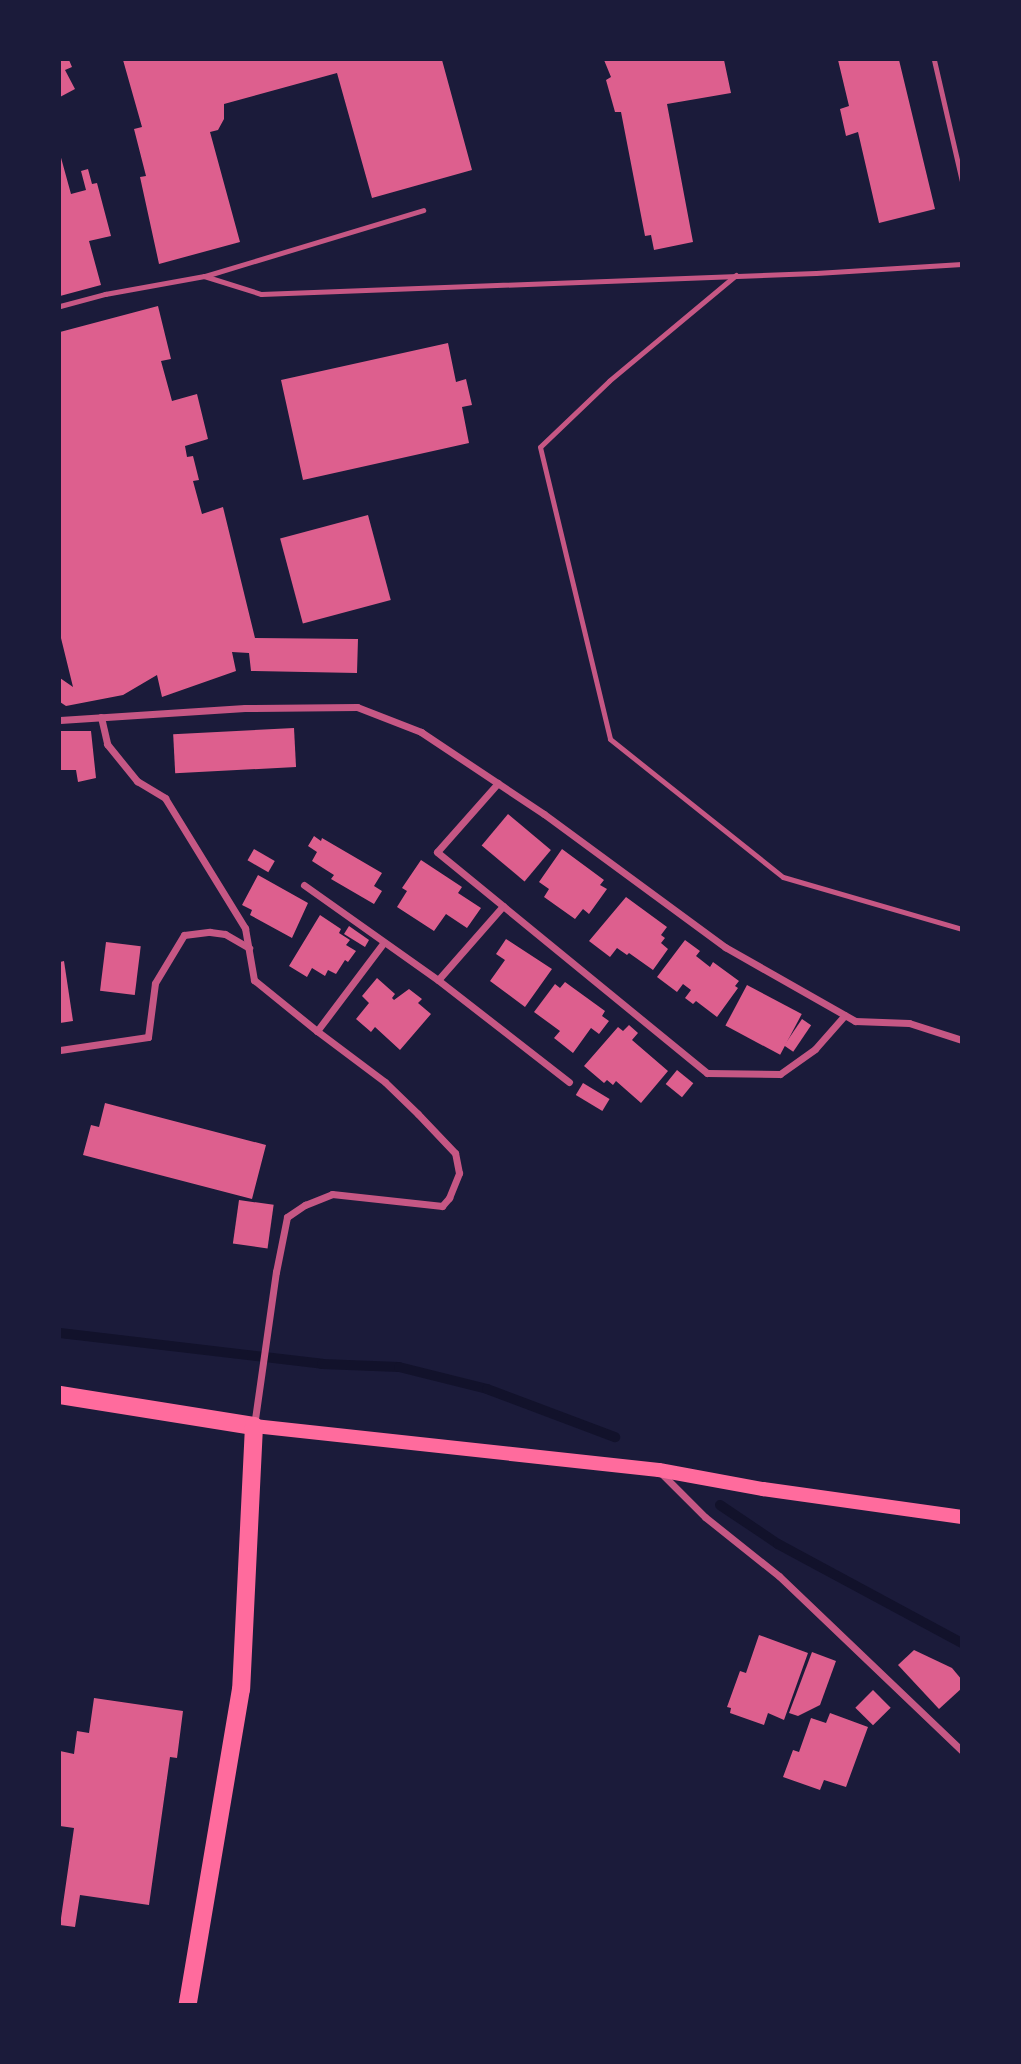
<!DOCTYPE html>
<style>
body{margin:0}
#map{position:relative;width:1021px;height:2064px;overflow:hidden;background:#1b1b3a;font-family:"PT Sans Narrow",sans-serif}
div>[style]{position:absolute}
.stream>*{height:10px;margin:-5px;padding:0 5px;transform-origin:5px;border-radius:5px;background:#12122b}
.building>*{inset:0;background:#dd5f8e;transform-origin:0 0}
.service>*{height:5px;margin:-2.5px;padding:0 2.5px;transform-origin:2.5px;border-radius:2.5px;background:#c65784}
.minor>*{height:7px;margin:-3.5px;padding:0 3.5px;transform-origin:3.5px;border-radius:3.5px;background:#c65784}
.secondary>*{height:14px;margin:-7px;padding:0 7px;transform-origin:7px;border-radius:7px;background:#ff6b9d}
.primary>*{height:18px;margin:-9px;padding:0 9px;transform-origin:9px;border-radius:9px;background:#ff6b9d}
span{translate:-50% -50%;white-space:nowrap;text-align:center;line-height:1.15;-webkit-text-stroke:5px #1b1b3a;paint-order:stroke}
.frame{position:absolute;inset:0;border:61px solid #1b1b3a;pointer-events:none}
</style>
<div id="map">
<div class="stream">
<div style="left:60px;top:1333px;width:264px;rotate:6.7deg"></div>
<div style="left:322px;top:1364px;width:77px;rotate:2.2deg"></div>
<div style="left:399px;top:1367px;width:91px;rotate:14deg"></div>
<div style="left:487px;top:1389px;width:137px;rotate:20.6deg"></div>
<div style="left:720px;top:1505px;width:70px;rotate:33.9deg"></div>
<div style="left:778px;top:1544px;width:209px;rotate:28.3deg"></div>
</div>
<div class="building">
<div style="clip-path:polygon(60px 60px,69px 60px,72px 67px,65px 70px,75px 89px,60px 97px)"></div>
<div style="clip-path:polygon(123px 60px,442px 60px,472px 170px,372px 198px,337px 73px,224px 104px,224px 119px,218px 130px,210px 132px,240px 242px,159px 264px,140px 177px,146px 176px,134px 129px,142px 127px)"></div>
<div style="clip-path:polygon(604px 60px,724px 60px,731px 93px,667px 104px,693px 242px,654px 250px,651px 235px,645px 236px,621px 112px,615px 112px,606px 80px,611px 77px)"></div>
<div style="clip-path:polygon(838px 60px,899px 60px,935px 209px,879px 223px,858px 132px,846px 136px,840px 109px,849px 106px)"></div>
<div style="clip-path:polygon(60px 154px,71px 194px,86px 190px,81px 171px,88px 169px,92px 184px,97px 183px,111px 236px,89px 241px,101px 285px,60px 296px)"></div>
<div style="clip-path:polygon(158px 306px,171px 359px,161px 361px,172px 401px,197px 394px,208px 439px,185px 446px,187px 457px,193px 456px,199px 480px,193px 481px,202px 514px,223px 507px,255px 638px,358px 639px,357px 673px,251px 671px,249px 653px,232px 652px,236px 671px,162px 697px,157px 675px,123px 695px,66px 706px,60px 702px,60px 678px,73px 687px,60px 634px,60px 332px)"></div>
<div style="clip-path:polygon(448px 343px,456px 382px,466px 379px,472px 405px,462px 407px,469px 443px,303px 480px,281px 380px)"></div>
<div style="left:368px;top:515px;width:88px;height:91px;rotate:75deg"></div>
<div style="left:294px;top:728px;width:39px;height:121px;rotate:87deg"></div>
<div style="clip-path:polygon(60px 731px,91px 731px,96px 778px,78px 782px,76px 770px,60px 770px)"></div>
<div style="left:508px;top:814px;width:56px;height:41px;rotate:40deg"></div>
<div style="clip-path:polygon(314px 836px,321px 841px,322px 838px,382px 873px,374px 886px,382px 891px,374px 904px,331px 879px,334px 875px,312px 861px,317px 852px,308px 846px)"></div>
<div style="left:254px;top:849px;width:24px;height:13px;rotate:30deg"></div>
<div style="clip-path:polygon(562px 849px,604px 880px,600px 885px,607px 889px,589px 914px,583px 909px,575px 919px,544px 897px,549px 889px,539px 882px)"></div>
<div style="clip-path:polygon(421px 860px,462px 887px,458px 893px,481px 908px,467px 928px,446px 914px,434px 931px,397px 907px,407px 891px,402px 888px)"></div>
<div style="clip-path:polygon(258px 875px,308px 903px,292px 938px,250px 915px,252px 910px,242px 905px)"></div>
<div style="clip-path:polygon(626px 897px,667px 927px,661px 935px,665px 938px,661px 943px,668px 949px,653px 970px,629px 953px,627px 955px,617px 948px,610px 957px,589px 941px)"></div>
<div style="clip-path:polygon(320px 915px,341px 929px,339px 933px,350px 940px,346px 945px,356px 951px,348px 962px,345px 960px,336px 974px,328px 970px,325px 976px,312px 968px,307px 977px,289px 966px)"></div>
<div style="clip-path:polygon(349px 926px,369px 940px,365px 947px,344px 934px)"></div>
<div style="clip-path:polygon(506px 939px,552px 969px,525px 1007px,490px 981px,505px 960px,496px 954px)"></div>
<div style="clip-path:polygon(685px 940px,700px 951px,696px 956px,710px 967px,713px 962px,739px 981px,735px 986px,738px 988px,717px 1017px,696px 1001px,693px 1004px,685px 998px,691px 990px,683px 984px,677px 992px,657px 977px)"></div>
<div style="left:106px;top:942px;width:35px;height:49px;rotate:7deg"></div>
<div style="clip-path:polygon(64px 961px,73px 1021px,60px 1023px,60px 962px)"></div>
<div style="clip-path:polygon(377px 978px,395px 994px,392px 998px,394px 1000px,409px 989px,422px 999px,418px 1003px,431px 1014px,400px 1050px,375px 1027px,371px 1032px,356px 1019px,369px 1003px,362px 996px)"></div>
<div style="clip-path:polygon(565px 982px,605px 1011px,602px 1016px,609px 1021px,599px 1034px,591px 1028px,573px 1053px,554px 1038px,560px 1031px,534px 1012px,555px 984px,560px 988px)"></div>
<div style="left:747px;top:985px;width:62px;height:46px;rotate:28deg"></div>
<div style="left:802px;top:1019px;width:11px;height:32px;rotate:34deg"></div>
<div style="clip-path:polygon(629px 1025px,638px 1033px,632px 1040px,668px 1071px,641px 1103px,616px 1081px,613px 1085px,607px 1080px,604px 1083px,584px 1066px,618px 1027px,623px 1031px)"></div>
<div style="left:677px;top:1070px;width:21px;height:18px;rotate:39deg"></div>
<div style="left:583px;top:1083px;width:31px;height:14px;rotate:31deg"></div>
<div style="clip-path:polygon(105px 1103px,266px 1145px,252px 1199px,83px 1155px,91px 1125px,99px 1127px)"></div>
<div style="left:239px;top:1200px;width:35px;height:44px;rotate:8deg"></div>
<div style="clip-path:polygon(759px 1635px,808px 1653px,784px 1720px,768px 1713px,764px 1725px,730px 1713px,731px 1708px,727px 1707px,740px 1671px,746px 1673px)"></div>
<div style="clip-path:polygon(914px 1650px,952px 1668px,962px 1680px,962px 1688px,939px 1709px,898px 1665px)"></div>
<div style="clip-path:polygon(812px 1652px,836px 1661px,820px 1705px,798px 1716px,789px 1713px)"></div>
<div style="left:873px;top:1690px;width:25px;height:25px;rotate:45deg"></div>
<div style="clip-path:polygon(94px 1698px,183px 1711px,177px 1758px,170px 1757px,149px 1905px,80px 1895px,75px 1927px,60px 1925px,74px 1828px,60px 1826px,60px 1751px,74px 1754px,77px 1731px,89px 1733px)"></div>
<div style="clip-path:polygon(830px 1713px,868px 1727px,846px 1787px,824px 1780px,820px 1790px,783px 1777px,793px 1750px,799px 1752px,811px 1718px,826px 1723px)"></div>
</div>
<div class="service">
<div style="left:934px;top:60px;width:124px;rotate:77deg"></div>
<div style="left:736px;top:275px;width:165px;rotate:140.2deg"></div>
<div style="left:609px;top:381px;width:95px;rotate:136.3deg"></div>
<div style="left:540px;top:447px;width:300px;rotate:76.5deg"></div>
<div style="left:610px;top:739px;width:221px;rotate:38.6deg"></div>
<div style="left:783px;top:877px;width:186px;rotate:16.2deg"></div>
<div style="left:205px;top:276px;width:228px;rotate:-16.8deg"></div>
<div style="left:60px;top:306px;width:47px;rotate:-14.9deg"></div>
<div style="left:105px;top:294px;width:101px;rotate:-10.3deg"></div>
<div style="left:204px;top:276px;width:60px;rotate:17.5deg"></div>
<div style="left:261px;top:294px;width:555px;rotate:-2.17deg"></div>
<div style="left:816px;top:273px;width:146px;rotate:-3.5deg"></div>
</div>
<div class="minor">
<div style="left:101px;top:717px;width:28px;rotate:77deg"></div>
<div style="left:107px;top:744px;width:48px;rotate:51deg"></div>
<div style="left:137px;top:781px;width:33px;rotate:31deg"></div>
<div style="left:165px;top:798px;width:153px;rotate:58.4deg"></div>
<div style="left:245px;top:928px;width:53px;rotate:80.2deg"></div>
<div style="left:254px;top:980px;width:81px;rotate:39deg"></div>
<div style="left:60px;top:720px;width:185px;rotate:-3.7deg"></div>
<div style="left:245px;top:708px;width:112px;rotate:-0.5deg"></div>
<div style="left:357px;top:707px;width:69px;rotate:21.3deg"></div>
<div style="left:421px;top:732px;width:148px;rotate:33.7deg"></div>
<div style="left:544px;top:814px;width:225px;rotate:36.3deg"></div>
<div style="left:725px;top:947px;width:150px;rotate:29.6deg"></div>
<div style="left:855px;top:1021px;width:54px;rotate:2.1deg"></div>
<div style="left:909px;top:1023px;width:56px;rotate:17.8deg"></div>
<div style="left:498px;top:783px;width:92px;rotate:131.5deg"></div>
<div style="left:437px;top:852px;width:349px;rotate:39.3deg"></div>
<div style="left:707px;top:1073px;width:73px;rotate:0.8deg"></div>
<div style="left:780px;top:1074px;width:43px;rotate:-35.5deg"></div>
<div style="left:815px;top:1049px;width:45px;rotate:-48.6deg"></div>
<div style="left:304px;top:885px;width:164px;rotate:35.3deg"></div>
<div style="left:503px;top:906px;width:98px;rotate:131.3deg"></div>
<div style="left:438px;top:980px;width:166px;rotate:37.9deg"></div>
<div style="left:60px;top:1050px;width:89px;rotate:-8.4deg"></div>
<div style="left:148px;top:1037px;width:54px;rotate:-82.6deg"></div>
<div style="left:155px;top:983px;width:56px;rotate:-58.9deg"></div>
<div style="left:184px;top:935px;width:26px;rotate:-7deg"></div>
<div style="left:210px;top:932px;width:15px;rotate:8deg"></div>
<div style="left:225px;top:934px;width:28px;rotate:30deg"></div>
<div style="left:254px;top:1426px;width:156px;rotate:-81.9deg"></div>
<div style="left:276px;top:1272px;width:56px;rotate:-78.7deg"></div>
<div style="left:287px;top:1217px;width:22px;rotate:-34deg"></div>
<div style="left:305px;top:1205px;width:29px;rotate:-22deg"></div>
<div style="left:332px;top:1194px;width:111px;rotate:6.2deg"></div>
<div style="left:442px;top:1206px;width:11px;rotate:-49deg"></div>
<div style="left:449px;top:1198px;width:27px;rotate:-68deg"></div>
<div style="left:459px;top:1173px;width:20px;rotate:-101deg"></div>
<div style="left:455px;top:1153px;width:54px;rotate:-133.5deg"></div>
<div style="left:418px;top:1114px;width:46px;rotate:-135.9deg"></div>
<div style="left:385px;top:1082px;width:85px;rotate:-143.1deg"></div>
<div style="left:317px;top:1031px;width:111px;rotate:-53deg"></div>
<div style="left:662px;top:1474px;width:61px;rotate:45deg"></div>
<div style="left:705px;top:1517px;width:95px;rotate:38.6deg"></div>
<div style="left:779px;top:1576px;width:253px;rotate:43.7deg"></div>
</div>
<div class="secondary">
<div style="left:254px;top:1426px;width:407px;rotate:6.2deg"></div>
<div style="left:659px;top:1470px;width:106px;rotate:10.4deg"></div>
<div style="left:763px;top:1489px;width:201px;rotate:8deg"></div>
</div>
<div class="primary">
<div style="left:60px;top:1395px;width:196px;rotate:9.1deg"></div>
<div style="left:254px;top:1426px;width:263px;rotate:92.8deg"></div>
<div style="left:241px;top:1689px;width:319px;rotate:99.6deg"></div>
</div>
<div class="frame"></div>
</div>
